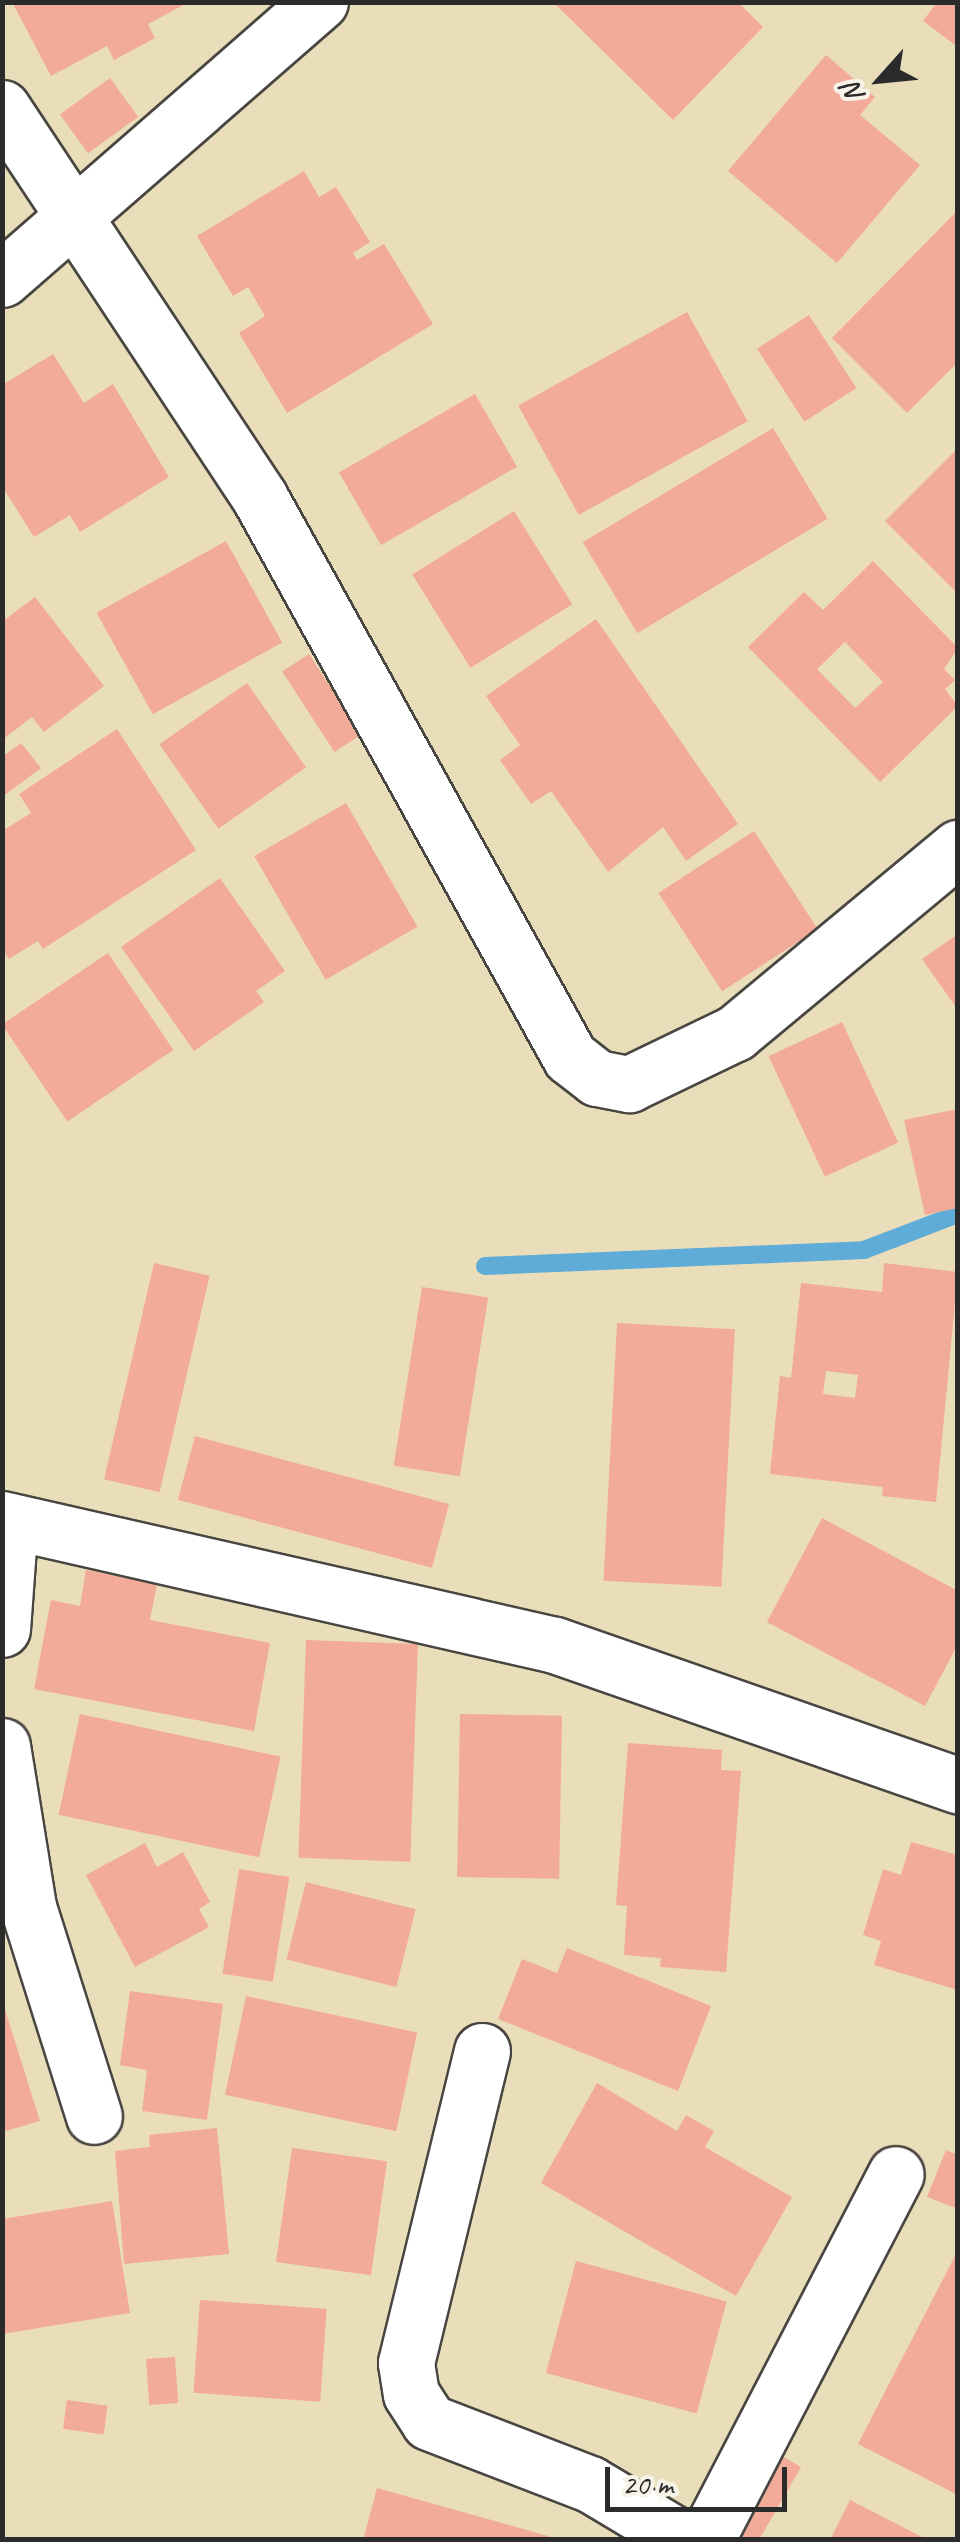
<!DOCTYPE html>
<style>
body{margin:0}
#map{position:relative;width:960px;height:2542px;overflow:hidden;background:#eadeba;font-family:Caveat,sans-serif}
div>[style]{position:absolute}
.stream>*{height:18px;margin:-9px;padding:0 9px;transform-origin:9px;border-radius:9px;background:#5eacd7}
.building>*{inset:0;background:#f2aa99;transform-origin:0 0}
.roads{filter:drop-shadow(2px 0 #484640) drop-shadow(-2px 0 #484640) drop-shadow(0 2px #484640) drop-shadow(0 -2px #484640)}
.minor>*{height:55px;margin:-27.5px;padding:0 27.5px;transform-origin:27.5px;border-radius:27.5px;background:#fff}
span{translate:-50% -50%;white-space:nowrap;text-align:center;line-height:1.15;-webkit-text-stroke:8px #f7f3e8;paint-order:stroke}
.frame{position:absolute;inset:0;border:5px solid #2b2b2b;pointer-events:none}
.north{position:absolute;left:830px;top:30px;width:100px;height:100px;-webkit-text-stroke:8px #f7f3e8;paint-order:stroke;rotate:243deg;font-size:28px;font-weight:700;line-height:40px;text-align:center;color:#2b2b2b}
.north::after{content:'';display:block;margin:auto;width:35px;height:45px;background:#2b2b2b;clip-path:polygon(50% 0,100% 100%,50% 72%,0 100%)}
.scale{position:absolute;left:605px;top:2467px;width:182px;height:45px;box-sizing:border-box;border:5px solid #2b2b2b;border-top:0;padding-left:12px;font-size:30px;line-height:35px;white-space:nowrap;color:#2b2b2b;-webkit-text-stroke:8px #f7f3e8;paint-order:stroke}
</style>
<div id="map">
<div class="stream">
<div style="left:485px;top:1266px;width:379px;rotate:-2.4deg"></div>
<div style="left:864px;top:1250px;width:101px;rotate:-21deg"></div>
</div>
<div class="building">
<div style="clip-path:polygon(12px 2px,189px 2px,148px 24px,155px 38px,114px 60px,107px 46px,51px 76px)"></div>
<div style="clip-path:polygon(553px 2px,738px 2px,763px 27px,673px 120px)"></div>
<div style="clip-path:polygon(937px 2px,958px 2px,958px 47px,923px 21px)"></div>
<div style="clip-path:polygon(826px 55px,875px 97px,860px 115px,920px 165px,837px 263px,728px 171px)"></div>
<div style="left:110px;top:78px;width:48px;height:62px;rotate:54deg"></div>
<div style="clip-path:polygon(304px 171px,319px 197px,336px 187px,370px 242px,353px 253px,357px 260px,384px 244px,433px 324px,287px 413px,239px 333px,265px 316px,248px 287px,233px 296px,197px 236px)"></div>
<div style="clip-path:polygon(958px 210px,958px 362px,907px 413px,832px 338px)"></div>
<div style="left:687px;top:312px;width:125px;height:193px;rotate:61deg"></div>
<div style="left:809px;top:315px;width:87px;height:62px;rotate:57deg"></div>
<div style="clip-path:polygon(53px 354px,84px 403px,113px 384px,169px 477px,80px 532px,70px 515px,34px 537px,2px 486px,2px 385px)"></div>
<div style="left:475px;top:394px;width:84px;height:157px;rotate:60deg"></div>
<div style="left:773px;top:428px;width:106px;height:222px;rotate:59deg"></div>
<div style="clip-path:polygon(958px 448px,958px 594px,885px 521px)"></div>
<div style="left:514px;top:511px;width:110px;height:120px;rotate:58deg"></div>
<div style="left:226px;top:541px;width:116px;height:148px;rotate:61deg"></div>
<div style="clip-path:polygon(evenodd,873px 561px,958px 648px,944px 669px,955px 680px,945px 689px,958px 706px,880px 782px,748px 647px,804px 592px,823px 610px,873px 561px,845px 642px,883px 682px,855px 708px,817px 669px,845px 642px)"></div>
<div style="clip-path:polygon(35px 597px,104px 686px,44px 732px,32px 717px,2px 740px,2px 622px)"></div>
<div style="clip-path:polygon(596px 619px,738px 824px,686px 861px,663px 827px,608px 872px,551px 791px,531px 804px,500px 760px,520px 745px,486px 696px)"></div>
<div style="left:309px;top:654px;width:96px;height:32px;rotate:57deg"></div>
<div style="left:247px;top:683px;width:103px;height:107px;rotate:55deg"></div>
<div style="clip-path:polygon(117px 729px,196px 850px,43px 949px,38px 941px,9px 959px,2px 948px,2px 831px,31px 813px,19px 794px)"></div>
<div style="clip-path:polygon(21px 743px,41px 768px,2px 797px,2px 757px)"></div>
<div style="left:346px;top:803px;width:143px;height:106px;rotate:60deg"></div>
<div style="left:754px;top:831px;width:117px;height:114px;rotate:57deg"></div>
<div style="clip-path:polygon(220px 878px,285px 971px,256px 991px,264px 1002px,194px 1051px,121px 947px)"></div>
<div style="clip-path:polygon(958px 934px,958px 1010px,922px 959px)"></div>
<div style="left:108px;top:953px;width:117px;height:128px;rotate:56deg"></div>
<div style="left:842px;top:1022px;width:133px;height:81px;rotate:65deg"></div>
<div style="clip-path:polygon(958px 1109px,958px 1208px,925px 1215px,904px 1120px)"></div>
<div style="left:154px;top:1263px;width:57px;height:222px;rotate:13deg"></div>
<div style="clip-path:polygon(evenodd,884px 1263px,958px 1272px,936px 1502px,882px 1496px,883px 1487px,770px 1474px,780px 1376px,791px 1378px,801px 1283px,882px 1292px,884px 1263px,826px 1371px,858px 1375px,855px 1398px,823px 1394px,826px 1371px)"></div>
<div style="left:422px;top:1287px;width:67px;height:181px;rotate:9deg"></div>
<div style="left:617px;top:1323px;width:118px;height:258px;rotate:3deg"></div>
<div style="left:195px;top:1436px;width:263px;height:66px;rotate:15deg"></div>
<div style="clip-path:polygon(822px 1518px,958px 1591px,958px 1644px,925px 1706px,767px 1622px)"></div>
<div style="clip-path:polygon(86px 1570px,157px 1584px,150px 1620px,270px 1643px,254px 1731px,34px 1689px,51px 1600px,80px 1606px)"></div>
<div style="left:306px;top:1640px;width:112px;height:218px;rotate:2deg"></div>
<div style="left:80px;top:1714px;width:205px;height:103px;rotate:12deg"></div>
<div style="left:460px;top:1714px;width:102px;height:163px;rotate:1deg"></div>
<div style="clip-path:polygon(628px 1743px,722px 1750px,721px 1770px,741px 1771px,726px 1972px,660px 1967px,661px 1958px,624px 1955px,627px 1906px,616px 1905px)"></div>
<div style="clip-path:polygon(911px 1842px,958px 1855px,958px 1990px,874px 1965px,881px 1941px,863px 1935px,883px 1869px,901px 1875px)"></div>
<div style="clip-path:polygon(145px 1843px,157px 1867px,183px 1852px,210px 1902px,199px 1909px,209px 1927px,135px 1967px,86px 1875px)"></div>
<div style="left:239px;top:1869px;width:51px;height:106px;rotate:9deg"></div>
<div style="left:306px;top:1882px;width:113px;height:80px;rotate:14deg"></div>
<div style="clip-path:polygon(567px 1948px,711px 2006px,678px 2091px,498px 2019px,522px 1959px,557px 1973px)"></div>
<div style="clip-path:polygon(130px 1991px,223px 2004px,207px 2120px,142px 2111px,147px 2070px,120px 2065px)"></div>
<div style="left:246px;top:1996px;width:175px;height:101px;rotate:12deg"></div>
<div style="clip-path:polygon(2px 2000px,40px 2121px,2px 2132px)"></div>
<div style="clip-path:polygon(597px 2083px,677px 2131px,686px 2115px,714px 2131px,705px 2147px,792px 2197px,736px 2296px,541px 2183px)"></div>
<div style="clip-path:polygon(217px 2128px,229px 2254px,124px 2264px,115px 2151px,150px 2147px,149px 2135px)"></div>
<div style="left:292px;top:2148px;width:96px;height:115px;rotate:8deg"></div>
<div style="clip-path:polygon(946px 2150px,958px 2155px,958px 2209px,927px 2197px)"></div>
<div style="clip-path:polygon(112px 2201px,130px 2313px,2px 2334px,2px 2219px)"></div>
<div style="clip-path:polygon(958px 2250px,958px 2495px,858px 2444px)"></div>
<div style="left:576px;top:2261px;width:156px;height:116px;rotate:15deg"></div>
<div style="left:200px;top:2300px;width:127px;height:93px;rotate:4deg"></div>
<div style="left:175px;top:2357px;width:46px;height:29px;rotate:86deg"></div>
<div style="left:67px;top:2400px;width:41px;height:29px;rotate:8deg"></div>
<div style="clip-path:polygon(775px 2452px,801px 2467px,759px 2540px,725px 2540px)"></div>
<div style="clip-path:polygon(377px 2488px,555px 2538px,555px 2540px,363px 2540px)"></div>
<div style="clip-path:polygon(850px 2500px,928px 2540px,830px 2540px)"></div>
</div>
<div class="roads">
<div class="minor">
<div style="left:2px;top:108px;width:468px;rotate:56.5deg"></div>
<div style="left:260px;top:498px;width:639px;rotate:60.99deg"></div>
<div style="left:570px;top:1057px;width:34px;rotate:38deg"></div>
<div style="left:597px;top:1078px;width:33px;rotate:11deg"></div>
<div style="left:629px;top:1084px;width:118px;rotate:-25.7deg"></div>
<div style="left:735px;top:1033px;width:290px;rotate:-39.7deg"></div>
<div style="left:2px;top:279px;width:422px;rotate:-41.1deg"></div>
<div style="left:2px;top:1519px;width:567px;rotate:12.84deg"></div>
<div style="left:555px;top:1645px;width:427px;rotate:19.2deg"></div>
<div style="left:2px;top:1629px;width:108px;rotate:-85.8deg"></div>
<div style="left:2px;top:1746px;width:163px;rotate:80.8deg"></div>
<div style="left:28px;top:1907px;width:219px;rotate:72.5deg"></div>
<div style="left:482px;top:2051px;width:321px;rotate:103.7deg"></div>
<div style="left:406px;top:2363px;width:31px;rotate:81deg"></div>
<div style="left:411px;top:2394px;width:33px;rotate:57deg"></div>
<div style="left:429px;top:2422px;width:173px;rotate:21.1deg"></div>
<div style="left:590px;top:2484px;width:109px;rotate:30.8deg"></div>
<div style="left:706px;top:2540px;width:412px;rotate:-62.6deg"></div>
</div>
</div>
<div class="frame"></div>
<div class="north">N</div>
<div class="scale">20 m</div>
</div>
